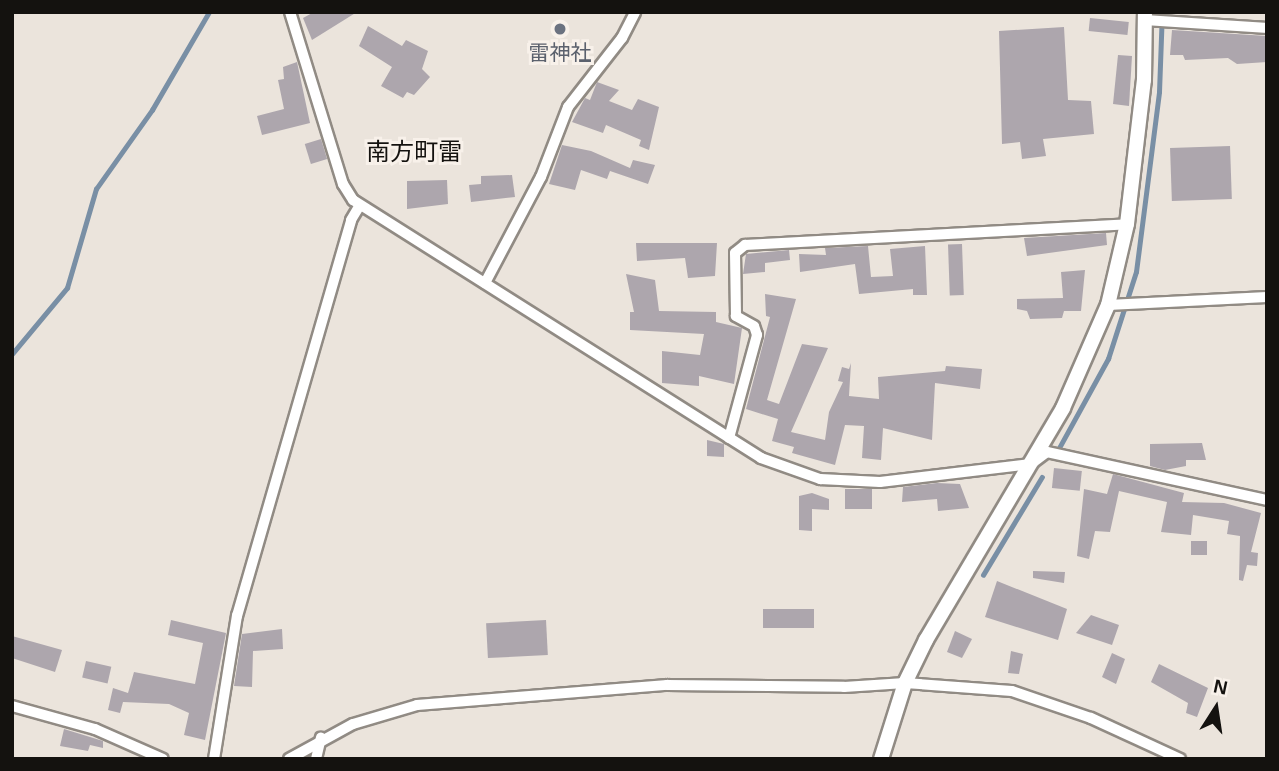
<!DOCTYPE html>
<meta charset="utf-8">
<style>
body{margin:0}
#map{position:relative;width:1279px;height:771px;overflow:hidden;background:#ebe4dc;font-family:Arial,"Noto Sans JP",sans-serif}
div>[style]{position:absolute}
.stream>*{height:4.5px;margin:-2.25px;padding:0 2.25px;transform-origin:2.25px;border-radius:2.25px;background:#798fa5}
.building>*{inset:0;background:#ada6ad;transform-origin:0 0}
.roads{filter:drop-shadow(2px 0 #918b84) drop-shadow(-2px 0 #918b84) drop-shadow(0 2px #918b84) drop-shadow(0 -2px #918b84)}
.minor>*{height:10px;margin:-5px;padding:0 5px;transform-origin:5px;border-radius:5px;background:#fff}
.tertiary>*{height:14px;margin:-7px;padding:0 7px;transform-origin:7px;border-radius:7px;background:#fff}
.dots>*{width:19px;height:19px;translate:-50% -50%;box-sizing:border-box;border:4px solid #f8f1ea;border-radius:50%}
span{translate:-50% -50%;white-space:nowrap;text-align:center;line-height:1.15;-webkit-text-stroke:6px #f8f1ea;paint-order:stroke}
.worship-label{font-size:21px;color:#5b616d}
.quarter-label{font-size:24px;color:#14120f}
.frame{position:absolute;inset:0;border:14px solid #14120f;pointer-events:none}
.north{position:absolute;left:1181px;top:673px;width:70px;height:70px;-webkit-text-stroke:5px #f8f1ea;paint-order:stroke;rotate:12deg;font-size:19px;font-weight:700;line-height:28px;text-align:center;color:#14120f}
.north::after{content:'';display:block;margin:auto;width:24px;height:32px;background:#14120f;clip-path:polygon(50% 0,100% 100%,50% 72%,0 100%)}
</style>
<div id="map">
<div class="stream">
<div style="left:12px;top:354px;width:86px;rotate:-50.2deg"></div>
<div style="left:67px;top:288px;width:103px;rotate:-73.7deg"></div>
<div style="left:96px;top:189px;width:97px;rotate:-54.7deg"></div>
<div style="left:152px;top:110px;width:113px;rotate:-59.8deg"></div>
<div style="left:1059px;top:448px;width:102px;rotate:-61.2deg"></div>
<div style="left:1108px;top:359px;width:91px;rotate:-72.2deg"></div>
<div style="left:1136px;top:272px;width:181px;rotate:-82.7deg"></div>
<div style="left:1159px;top:92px;width:80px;rotate:-87.9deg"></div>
<div style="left:983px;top:575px;width:114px;rotate:-59deg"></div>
</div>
<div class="building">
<div style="clip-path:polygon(314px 12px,357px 12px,312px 40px,303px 18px)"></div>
<div style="left:1090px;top:18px;width:39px;height:13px;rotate:6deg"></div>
<div style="clip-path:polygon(368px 26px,402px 46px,406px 40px,428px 51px,422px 69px,430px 77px,414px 95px,407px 92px,403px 98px,381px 86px,392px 67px,359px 46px)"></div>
<div style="clip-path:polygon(1064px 27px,1068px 100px,1091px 101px,1094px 134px,1043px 139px,1046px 156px,1022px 159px,1020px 142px,1002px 144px,999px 31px)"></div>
<div style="clip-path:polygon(1172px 30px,1267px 36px,1267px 62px,1237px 64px,1228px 58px,1185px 60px,1183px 55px,1170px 55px)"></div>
<div style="clip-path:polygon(1118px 55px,1132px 56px,1129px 106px,1113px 104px)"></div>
<div style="clip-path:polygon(297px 62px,310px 123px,262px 135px,257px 116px,284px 109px,278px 80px,284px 79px,283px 67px)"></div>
<div style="clip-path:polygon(597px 82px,619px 90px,609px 101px,632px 110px,638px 99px,659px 107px,649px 150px,639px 146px,641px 140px,606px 125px,603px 133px,572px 122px,585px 98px,590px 100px)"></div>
<div style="left:321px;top:139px;width:21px;height:17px;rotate:73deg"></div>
<div style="clip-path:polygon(562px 145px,591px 151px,630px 168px,633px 160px,655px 165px,648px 184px,610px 171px,607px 179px,581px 170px,575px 190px,549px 184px)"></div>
<div style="left:1230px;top:146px;width:53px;height:60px;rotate:88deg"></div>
<div style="clip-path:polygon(512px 175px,515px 197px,471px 202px,469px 185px,481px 184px,481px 176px)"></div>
<div style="clip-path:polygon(447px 180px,448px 204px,407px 209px,407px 181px)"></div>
<div style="clip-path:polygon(1106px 233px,1107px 245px,1027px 256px,1024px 238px)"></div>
<div style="clip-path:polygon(636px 243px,717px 243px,715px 276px,688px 278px,685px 258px,637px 261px)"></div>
<div style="left:962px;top:244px;width:51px;height:14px;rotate:88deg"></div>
<div style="clip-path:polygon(868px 246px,871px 277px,893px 276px,890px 249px,925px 246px,927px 295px,913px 295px,913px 289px,859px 294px,855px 264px,800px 272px,799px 254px,826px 255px,825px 248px)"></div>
<div style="clip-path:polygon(789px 250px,790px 260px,765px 263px,765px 272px,743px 274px,746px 254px)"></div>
<div style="clip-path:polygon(1085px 270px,1081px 311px,1064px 311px,1062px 318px,1030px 319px,1027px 311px,1017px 309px,1017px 299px,1063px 298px,1061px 272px)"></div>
<div style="clip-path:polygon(626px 274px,655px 280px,659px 311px,716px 312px,716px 322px,742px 328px,734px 384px,699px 376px,699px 386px,662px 383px,662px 351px,700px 355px,704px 334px,630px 330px,630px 312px,634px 312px)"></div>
<div style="clip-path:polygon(765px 294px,796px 299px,767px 400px,779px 404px,802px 344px,828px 348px,791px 432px,825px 440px,829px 412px,843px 382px,838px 381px,842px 367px,849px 369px,851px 363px,849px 396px,879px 399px,878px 377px,945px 371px,946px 366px,982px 369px,980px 389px,935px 383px,932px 440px,883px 428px,881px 460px,862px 458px,864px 426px,845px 425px,835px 465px,792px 453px,794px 447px,772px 441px,778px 419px,746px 409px,770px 317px,766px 316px)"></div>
<div style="clip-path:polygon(707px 440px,724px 444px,724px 457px,707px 456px)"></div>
<div style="clip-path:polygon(1202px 443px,1206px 460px,1186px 460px,1186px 466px,1165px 470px,1150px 466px,1150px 444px)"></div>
<div style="left:1054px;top:468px;width:28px;height:20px;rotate:6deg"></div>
<div style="clip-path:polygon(1113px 474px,1184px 493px,1182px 502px,1224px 503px,1261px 513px,1251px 552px,1258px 553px,1257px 566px,1247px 565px,1243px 581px,1239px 580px,1240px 536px,1227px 534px,1229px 521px,1193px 515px,1191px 535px,1161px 532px,1167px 502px,1119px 491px,1110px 532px,1095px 531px,1089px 559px,1077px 556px,1084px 489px,1107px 494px)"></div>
<div style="clip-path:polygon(937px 483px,960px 484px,969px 508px,938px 511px,937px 499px,902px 502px,903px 487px)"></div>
<div style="left:845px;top:489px;width:27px;height:20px"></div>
<div style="clip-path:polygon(812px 493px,829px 499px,829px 510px,812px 509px,812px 531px,799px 530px,799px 496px)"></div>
<div style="left:1191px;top:541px;width:16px;height:14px"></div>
<div style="clip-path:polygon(1033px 571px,1065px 572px,1064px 583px,1033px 578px)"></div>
<div style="clip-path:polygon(997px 581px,1067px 609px,1058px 640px,985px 617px)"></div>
<div style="left:814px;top:609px;width:19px;height:51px;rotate:90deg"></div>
<div style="clip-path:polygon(1091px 615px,1119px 625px,1112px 645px,1076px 633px)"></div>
<div style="clip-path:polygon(171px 620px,226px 633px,205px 740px,184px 735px,189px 713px,169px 704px,123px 702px,120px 713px,108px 710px,113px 688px,128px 693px,134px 672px,195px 684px,203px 643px,168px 635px)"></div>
<div style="left:546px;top:620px;width:35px;height:60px;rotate:87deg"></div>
<div style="clip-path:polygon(282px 629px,283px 649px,253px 651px,252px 687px,234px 686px,242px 634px)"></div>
<div style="clip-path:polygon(955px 631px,972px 639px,962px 658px,947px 652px)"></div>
<div style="clip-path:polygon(12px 636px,62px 650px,55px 672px,12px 658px)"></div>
<div style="clip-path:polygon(1011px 651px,1023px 654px,1019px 674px,1008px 673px)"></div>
<div style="clip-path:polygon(1112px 653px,1125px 659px,1116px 684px,1102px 677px)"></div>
<div style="left:86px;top:661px;width:26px;height:17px;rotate:13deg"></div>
<div style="clip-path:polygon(1159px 664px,1208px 688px,1197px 717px,1186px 713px,1188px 703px,1151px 682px)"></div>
<div style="clip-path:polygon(64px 729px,103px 741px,103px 748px,90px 745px,88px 751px,60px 746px)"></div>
</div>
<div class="roads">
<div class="minor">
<div style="left:290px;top:12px;width:180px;rotate:72.9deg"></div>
<div style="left:343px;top:184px;width:19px;rotate:58deg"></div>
<div style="left:353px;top:200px;width:483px;rotate:32.3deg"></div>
<div style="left:761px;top:458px;width:63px;rotate:19.6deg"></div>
<div style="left:820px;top:479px;width:60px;rotate:2.9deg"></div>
<div style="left:880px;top:482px;width:152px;rotate:-6.8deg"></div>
<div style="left:1031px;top:464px;width:20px;rotate:-37deg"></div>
<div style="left:1047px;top:452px;width:225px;rotate:12.3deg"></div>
<div style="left:1146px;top:20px;width:121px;rotate:3.8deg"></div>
<div style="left:485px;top:283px;width:120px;rotate:-62.2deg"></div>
<div style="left:541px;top:177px;width:75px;rotate:-68.9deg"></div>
<div style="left:568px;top:107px;width:88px;rotate:-52deg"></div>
<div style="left:622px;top:38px;width:29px;rotate:-63deg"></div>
<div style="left:1108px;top:305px;width:159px;rotate:-2.9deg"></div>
<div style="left:729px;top:438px;width:107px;rotate:-74.8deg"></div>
<div style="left:757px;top:335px;width:9px;rotate:-108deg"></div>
<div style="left:754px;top:326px;width:21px;rotate:-151deg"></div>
<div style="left:736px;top:316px;width:63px;rotate:-90.9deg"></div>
<div style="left:735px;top:253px;width:13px;rotate:-39deg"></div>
<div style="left:745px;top:245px;width:383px;rotate:-3.1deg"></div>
<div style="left:12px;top:706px;width:86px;rotate:15.5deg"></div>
<div style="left:95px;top:729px;width:74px;rotate:23.8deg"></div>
<div style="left:214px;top:759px;width:145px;rotate:-80.9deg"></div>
<div style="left:237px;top:616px;width:412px;rotate:-73.9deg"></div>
<div style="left:351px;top:220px;width:17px;rotate:-59deg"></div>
<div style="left:289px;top:759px;width:73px;rotate:-28.7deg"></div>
<div style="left:353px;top:724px;width:67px;rotate:-16.5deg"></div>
<div style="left:417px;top:705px;width:251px;rotate:-4.6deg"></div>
<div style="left:667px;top:685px;width:177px;rotate:0.6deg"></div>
<div style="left:844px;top:687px;width:61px;rotate:-3.8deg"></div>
<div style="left:905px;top:683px;width:107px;rotate:4.3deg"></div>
<div style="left:1012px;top:691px;width:83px;rotate:18.9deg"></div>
<div style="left:1091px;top:718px;width:98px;rotate:24.7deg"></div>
<div style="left:316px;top:759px;width:22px;rotate:-77deg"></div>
</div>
<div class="tertiary">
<div style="left:881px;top:759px;width:80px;rotate:-72.5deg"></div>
<div style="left:905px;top:683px;width:48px;rotate:-64deg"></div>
<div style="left:926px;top:640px;width:269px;rotate:-59.4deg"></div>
<div style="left:1063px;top:408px;width:112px;rotate:-66.4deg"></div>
<div style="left:1108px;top:305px;width:83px;rotate:-76.8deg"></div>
<div style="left:1127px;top:224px;width:145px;rotate:-83.3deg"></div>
<div style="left:1144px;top:80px;width:68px;rotate:-89.2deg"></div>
</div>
</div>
<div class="dots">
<div style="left:560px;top:29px;background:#6b7280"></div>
</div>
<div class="worship-label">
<span style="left:560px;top:53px">雷神社</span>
</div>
<div class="quarter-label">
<span style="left:414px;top:152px">南方町雷</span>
</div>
<div class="frame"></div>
<div class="north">N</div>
</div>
